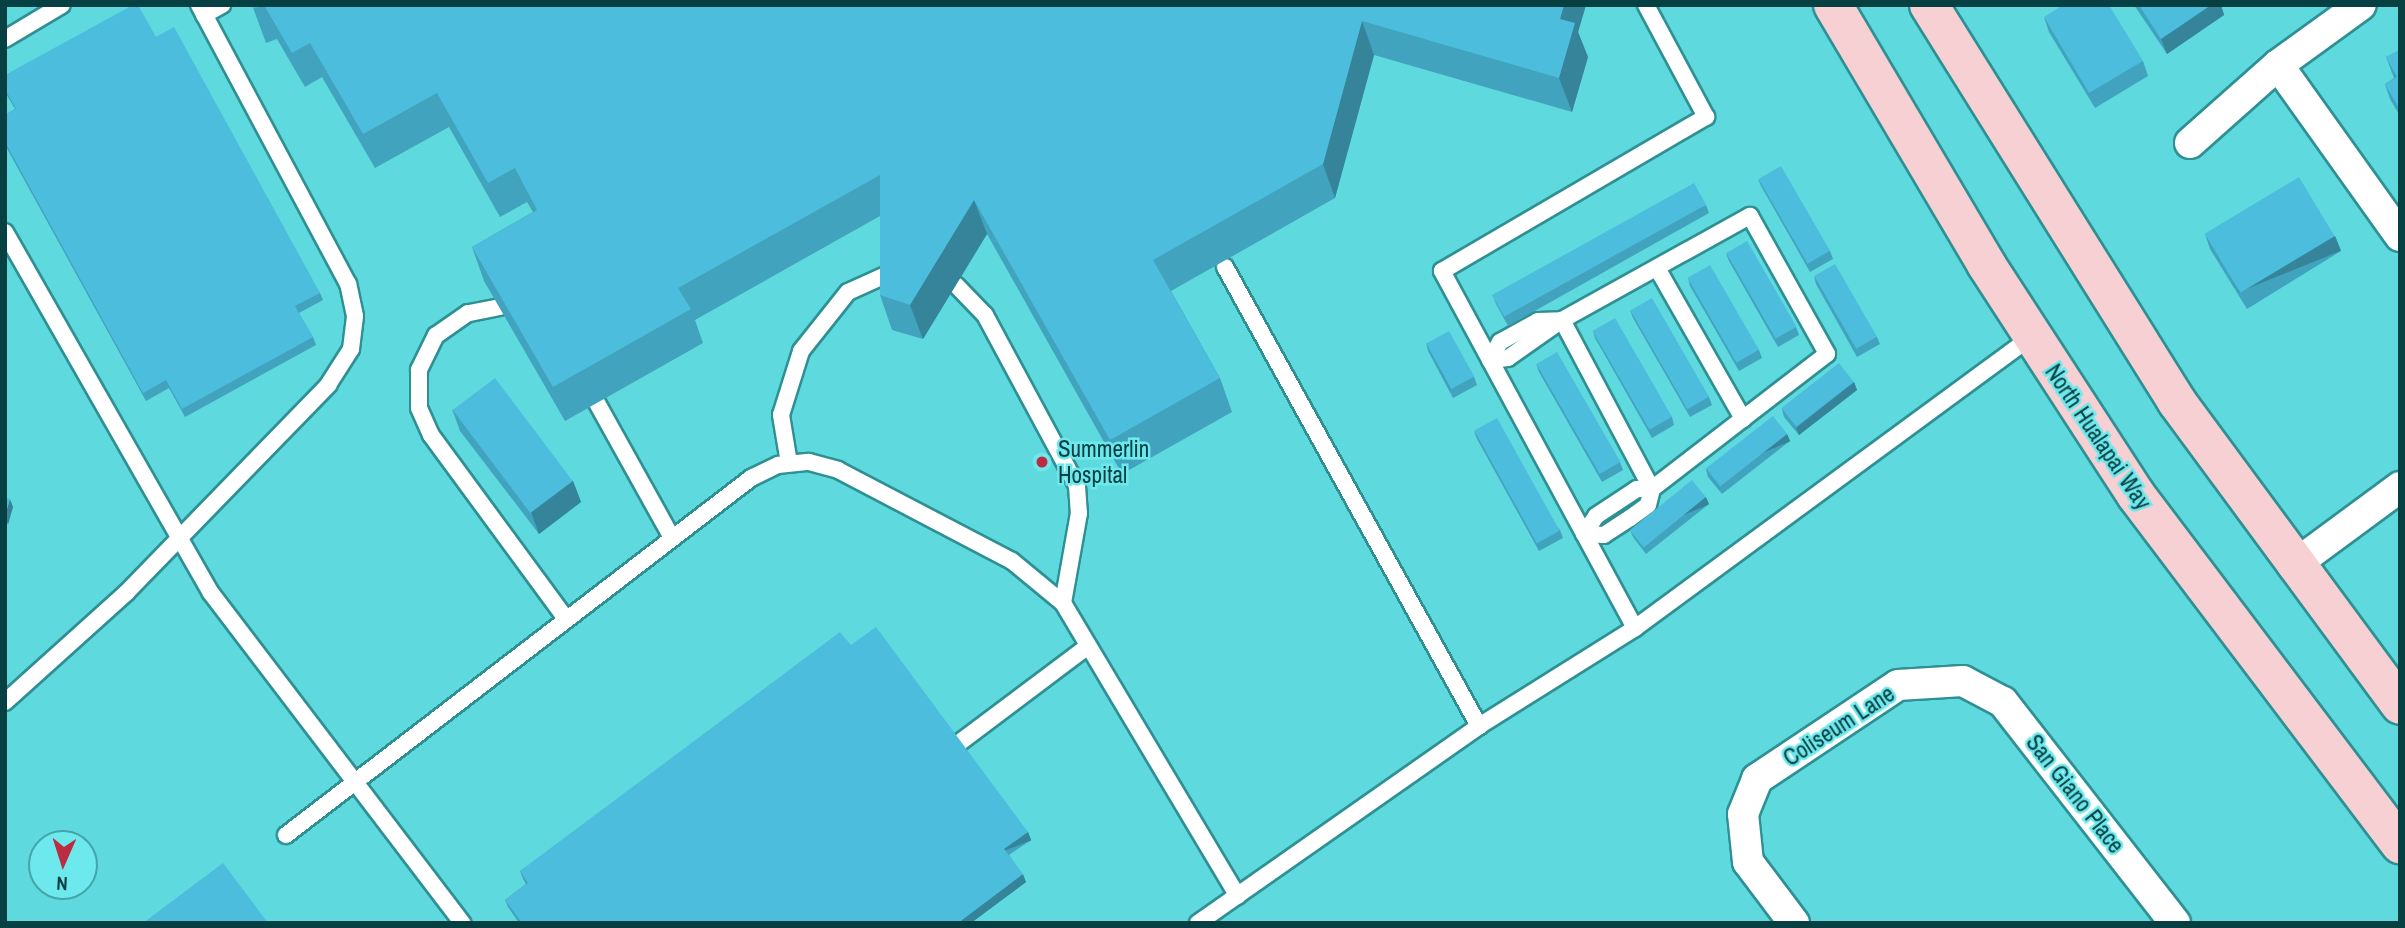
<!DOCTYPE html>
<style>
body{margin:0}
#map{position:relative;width:2405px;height:928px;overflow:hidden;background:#5edadf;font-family:"Archivo Narrow",sans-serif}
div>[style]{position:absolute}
.roads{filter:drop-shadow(2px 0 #2f9094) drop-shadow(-2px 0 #2f9094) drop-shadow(0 2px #2f9094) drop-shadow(0 -2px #2f9094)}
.service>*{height:16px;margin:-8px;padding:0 8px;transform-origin:8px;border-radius:8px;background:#fff}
.minor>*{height:30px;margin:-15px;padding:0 15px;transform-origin:15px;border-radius:15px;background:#fff}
.secondary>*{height:38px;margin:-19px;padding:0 19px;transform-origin:19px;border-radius:19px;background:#f7d0d3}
.wall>*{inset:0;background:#41a3bd}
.shaded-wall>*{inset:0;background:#35849a;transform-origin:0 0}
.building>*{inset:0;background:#4cbddc;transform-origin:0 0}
.dots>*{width:19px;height:19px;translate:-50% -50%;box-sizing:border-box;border:4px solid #6de8ed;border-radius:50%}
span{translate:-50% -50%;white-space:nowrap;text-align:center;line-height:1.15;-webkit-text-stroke:5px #6de8ed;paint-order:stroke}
.street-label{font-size:23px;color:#064042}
.poi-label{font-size:23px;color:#064042}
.left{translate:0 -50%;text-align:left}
.frame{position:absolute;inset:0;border:7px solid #064042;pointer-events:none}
.north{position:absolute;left:28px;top:830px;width:70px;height:70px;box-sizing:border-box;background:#6de8ed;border:2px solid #44a5a9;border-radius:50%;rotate:183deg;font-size:19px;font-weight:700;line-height:28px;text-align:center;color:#064042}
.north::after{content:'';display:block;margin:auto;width:24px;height:32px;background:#bc2b3f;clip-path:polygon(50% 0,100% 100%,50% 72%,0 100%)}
</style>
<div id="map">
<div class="roads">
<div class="service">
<div style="left:204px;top:15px;width:21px;rotate:-29deg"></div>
<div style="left:5px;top:39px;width:66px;rotate:-30.8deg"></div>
<div style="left:5px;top:232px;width:416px;rotate:60.3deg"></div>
<div style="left:211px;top:593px;width:415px;rotate:52.7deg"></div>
<div style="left:1225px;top:267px;width:525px;rotate:61.04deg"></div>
<div style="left:1657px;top:268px;width:174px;rotate:60.3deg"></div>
<div style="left:956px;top:285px;width:42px;rotate:46deg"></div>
<div style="left:985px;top:315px;width:194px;rotate:61.7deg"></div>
<div style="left:1077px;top:486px;width:27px;rotate:86deg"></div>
<div style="left:1079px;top:513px;width:91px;rotate:100.1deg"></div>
<div style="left:500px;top:307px;width:33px;rotate:169deg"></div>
<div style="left:468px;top:313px;width:39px;rotate:145deg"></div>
<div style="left:436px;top:335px;width:39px;rotate:116deg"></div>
<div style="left:419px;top:370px;width:38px;rotate:90deg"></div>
<div style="left:419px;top:408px;width:30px;rotate:66deg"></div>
<div style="left:431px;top:435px;width:228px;rotate:53.7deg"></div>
<div style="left:1562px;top:320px;width:191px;rotate:62deg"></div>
<div style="left:1490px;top:360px;width:18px;rotate:-6deg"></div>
<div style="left:1508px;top:358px;width:66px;rotate:-35.1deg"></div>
<div style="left:1562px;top:320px;width:215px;rotate:-29deg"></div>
<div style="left:1750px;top:216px;width:158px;rotate:60.8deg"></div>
<div style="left:1827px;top:354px;width:221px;rotate:142.4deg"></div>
<div style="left:1652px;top:489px;width:16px;rotate:104deg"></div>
<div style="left:1648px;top:505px;width:22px;rotate:144deg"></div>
<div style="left:1630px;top:518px;width:31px;rotate:147deg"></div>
<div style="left:1604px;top:535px;width:20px;rotate:-177deg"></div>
<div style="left:1584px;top:534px;width:22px;rotate:-56deg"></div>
<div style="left:1596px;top:516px;width:49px;rotate:-33.4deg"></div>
<div style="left:1637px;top:489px;width:15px"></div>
<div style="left:1490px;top:360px;width:21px;rotate:-61deg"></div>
<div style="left:1500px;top:342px;width:43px;rotate:-28.9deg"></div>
<div style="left:1538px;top:321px;width:24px;rotate:-2deg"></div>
<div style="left:597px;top:403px;width:154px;rotate:60.9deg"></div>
<div style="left:789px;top:463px;width:49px;rotate:-99.5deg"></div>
<div style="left:781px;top:415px;width:67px;rotate:-72.6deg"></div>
<div style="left:801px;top:351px;width:75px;rotate:-51.5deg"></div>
<div style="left:848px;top:292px;width:48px;rotate:-24.4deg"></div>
<div style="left:1635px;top:628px;width:406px;rotate:-118.4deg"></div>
<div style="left:1442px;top:271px;width:306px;rotate:-30.3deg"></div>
<div style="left:1706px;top:117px;width:127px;rotate:-118.2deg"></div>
<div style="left:5px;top:702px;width:164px;rotate:-42deg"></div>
<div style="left:127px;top:592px;width:289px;rotate:-45.8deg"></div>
<div style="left:328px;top:385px;width:43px;rotate:-57.4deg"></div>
<div style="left:351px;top:349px;width:33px;rotate:-83deg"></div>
<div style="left:355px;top:316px;width:33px;rotate:-102deg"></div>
<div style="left:348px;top:284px;width:316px;rotate:-118.1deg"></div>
<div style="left:959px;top:743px;width:160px;rotate:-36.9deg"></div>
<div style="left:286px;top:835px;width:586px;rotate:-37.51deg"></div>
<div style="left:751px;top:478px;width:30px;rotate:-26deg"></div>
<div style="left:778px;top:465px;width:31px;rotate:-6deg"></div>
<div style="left:809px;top:462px;width:30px;rotate:15deg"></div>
<div style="left:838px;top:470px;width:196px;rotate:27.6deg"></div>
<div style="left:1012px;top:561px;width:66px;rotate:39.5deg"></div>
<div style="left:1063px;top:603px;width:341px;rotate:59.2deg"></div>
<div style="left:1198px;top:923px;width:343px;rotate:-35deg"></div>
<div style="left:1479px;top:726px;width:184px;rotate:-32.1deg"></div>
<div style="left:1635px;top:628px;width:491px;rotate:-36.3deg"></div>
</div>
<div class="minor">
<div style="left:2278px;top:65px;width:210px;rotate:54.5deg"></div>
<div style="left:2190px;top:143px;width:118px;rotate:-41.6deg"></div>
<div style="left:2278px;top:65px;width:102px;rotate:-35.9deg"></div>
<div style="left:2293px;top:566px;width:133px;rotate:-36.4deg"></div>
<div style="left:1794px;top:923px;width:76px;rotate:-127deg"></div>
<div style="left:1748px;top:862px;width:48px;rotate:-95.9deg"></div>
<div style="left:1743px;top:814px;width:38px;rotate:-68deg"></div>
<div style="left:1757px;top:779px;width:169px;rotate:-33.7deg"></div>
<div style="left:1898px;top:685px;width:65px;rotate:-3.5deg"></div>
<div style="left:1963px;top:681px;width:45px;rotate:27.7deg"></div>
<div style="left:2003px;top:702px;width:280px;rotate:52.1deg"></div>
</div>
<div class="secondary">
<div style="left:1833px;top:5px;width:301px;rotate:59.4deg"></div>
<div style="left:1986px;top:264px;width:275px;rotate:57deg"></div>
<div style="left:2136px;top:495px;width:438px;rotate:52.9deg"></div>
<div style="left:1929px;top:5px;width:468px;rotate:58deg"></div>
<div style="left:2177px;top:402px;width:376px;rotate:53.6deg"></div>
</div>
</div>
<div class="wall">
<div style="clip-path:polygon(252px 5px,1586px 5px,1578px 32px,1588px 57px,1572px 112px,1374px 55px,1335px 198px,1171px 291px,1220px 378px,1232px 412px,1122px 474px,987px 234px,923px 339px,892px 330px,880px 295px,880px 216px,695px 320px,703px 343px,565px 421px,484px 281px,472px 247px,533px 212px,527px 202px,500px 217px,449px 127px,375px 168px,322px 77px,305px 87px,277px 39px,266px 43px)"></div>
<div style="clip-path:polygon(2134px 5px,2221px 5px,2224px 15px,2167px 54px)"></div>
<div style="clip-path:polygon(2044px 17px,2143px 61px,2148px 76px,2095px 108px,2049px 32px)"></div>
<div style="clip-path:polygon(156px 37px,320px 293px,323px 300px,299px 313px,313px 337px,316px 345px,185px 417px,169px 388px,146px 401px,5px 145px,5px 115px,15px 109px,5px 92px,5px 75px)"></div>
<div style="clip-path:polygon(2400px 50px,2400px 116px,2390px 99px,2385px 84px,2394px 78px,2386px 57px)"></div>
<div style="clip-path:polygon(1758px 179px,1830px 251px,1833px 259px,1810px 272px,1761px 186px)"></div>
<div style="clip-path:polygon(1706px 205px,1709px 213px,1508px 326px,1496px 304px,1493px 296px)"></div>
<div style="clip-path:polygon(2205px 234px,2335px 236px,2341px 251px,2247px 309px,2210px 249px)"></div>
<div style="clip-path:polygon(1726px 253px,1796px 327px,1799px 335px,1778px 347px,1729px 261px)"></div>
<div style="clip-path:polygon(1814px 276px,1877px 337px,1880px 344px,1857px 357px,1816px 284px)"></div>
<div style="clip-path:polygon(1688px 278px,1759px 350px,1762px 358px,1739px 371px,1690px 286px)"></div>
<div style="clip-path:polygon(1630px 310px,1709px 397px,1712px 405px,1690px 417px,1633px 318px)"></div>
<div style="clip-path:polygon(1593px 331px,1672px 417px,1674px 425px,1652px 438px,1595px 338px)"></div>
<div style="clip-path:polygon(1426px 343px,1474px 377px,1477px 385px,1453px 398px,1428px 351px)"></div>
<div style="clip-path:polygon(1536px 364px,1620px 462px,1623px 470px,1602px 482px,1539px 372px)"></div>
<div style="clip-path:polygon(1854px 382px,1857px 390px,1799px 435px,1784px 417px,1782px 409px)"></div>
<div style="clip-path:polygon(452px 409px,573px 481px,581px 502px,539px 534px,460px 431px)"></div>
<div style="clip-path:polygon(1474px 431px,1560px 530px,1563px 538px,1539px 551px,1477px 439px)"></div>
<div style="clip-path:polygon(1787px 434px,1790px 441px,1722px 494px,1708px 477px,1706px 469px)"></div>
<div style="clip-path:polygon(1709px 504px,1646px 554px,1633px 537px,1630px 530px)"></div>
<div style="clip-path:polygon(851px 645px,1028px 832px,1031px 840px,1009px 855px,1026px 882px,971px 923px,519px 923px,508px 907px,505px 900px,526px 884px,523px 879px,520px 871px)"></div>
</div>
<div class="shaded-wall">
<div style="clip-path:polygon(1564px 5px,1586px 5px,1578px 32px,1588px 57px,1572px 112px,1559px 78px,1560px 19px)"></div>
<div style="clip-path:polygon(2211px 5px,2221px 5px,2224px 15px,2167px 54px,2161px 39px)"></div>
<div style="clip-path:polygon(1362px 21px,1374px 55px,1335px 198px,1323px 164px)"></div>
<div style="clip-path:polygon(974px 200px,987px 234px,923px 339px,910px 305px)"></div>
<div style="left:2335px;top:236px;width:16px;height:110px;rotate:68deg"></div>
<div style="clip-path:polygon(1854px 382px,1857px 390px,1799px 435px,1796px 428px)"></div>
<div style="left:1787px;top:434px;width:8px;height:85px;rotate:67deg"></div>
<div style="clip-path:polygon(573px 481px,581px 502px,539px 534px,531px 512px)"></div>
<div style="left:1706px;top:497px;width:8px;height:79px;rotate:67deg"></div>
<div style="clip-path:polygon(10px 499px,13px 507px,8px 525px,5px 515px)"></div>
<div style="left:1028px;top:832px;width:9px;height:29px;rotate:69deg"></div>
<div style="clip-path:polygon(1023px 874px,1026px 882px,971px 923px,958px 923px)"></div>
</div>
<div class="building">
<div style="clip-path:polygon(133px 5px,138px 5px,156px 37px,174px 27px,320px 293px,295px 306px,313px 337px,182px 409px,166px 380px,143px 393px,5px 142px,5px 115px,16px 109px,5px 89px,5px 75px)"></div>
<div style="clip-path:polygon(252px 5px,263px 5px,253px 9px)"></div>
<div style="clip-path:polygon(264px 5px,1564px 5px,1560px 19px,1575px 23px,1559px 78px,1362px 21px,1323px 164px,1153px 260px,1220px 378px,1110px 440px,974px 200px,910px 305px,880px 295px,880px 175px,678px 288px,691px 309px,553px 387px,472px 247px,537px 210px,515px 168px,488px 183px,437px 93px,363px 134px,310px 43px,292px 53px)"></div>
<div style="clip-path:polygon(2063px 5px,2109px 5px,2143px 61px,2089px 93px,2044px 17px)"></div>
<div style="clip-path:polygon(2139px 5px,2211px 5px,2161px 39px)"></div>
<div style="clip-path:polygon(2400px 50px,2400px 110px,2385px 84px,2397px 77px,2386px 57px)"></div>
<div style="left:1781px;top:166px;width:98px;height:26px;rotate:60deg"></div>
<div style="left:2299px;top:177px;width:69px;height:110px;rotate:59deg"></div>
<div style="left:1694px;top:183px;width:25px;height:231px;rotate:61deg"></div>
<div style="left:1747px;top:241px;width:99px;height:24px;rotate:60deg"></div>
<div style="left:1835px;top:264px;width:84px;height:24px;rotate:60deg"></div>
<div style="left:1710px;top:265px;width:98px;height:26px;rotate:60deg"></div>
<div style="left:1652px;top:298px;width:114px;height:25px;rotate:60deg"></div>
<div style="left:1615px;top:318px;width:114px;height:26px;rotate:60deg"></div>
<div style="left:1449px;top:331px;width:52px;height:26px;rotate:61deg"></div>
<div style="left:1557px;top:352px;width:127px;height:24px;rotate:60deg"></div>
<div style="left:1839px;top:363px;width:24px;height:73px;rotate:52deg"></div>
<div style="left:495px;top:378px;width:129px;height:53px;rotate:53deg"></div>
<div style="left:1773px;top:416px;width:23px;height:85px;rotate:52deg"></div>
<div style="left:1497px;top:418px;width:129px;height:26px;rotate:61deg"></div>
<div style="left:1692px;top:480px;width:22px;height:80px;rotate:51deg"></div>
<div style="clip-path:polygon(5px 498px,10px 499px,5px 515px)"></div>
<div style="clip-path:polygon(876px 627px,1028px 832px,1004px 849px,1023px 874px,958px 923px,522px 923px,505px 900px,528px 883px,520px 871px,840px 632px,851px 645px)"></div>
<div style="clip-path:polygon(223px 863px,268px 923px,143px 923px)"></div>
</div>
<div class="dots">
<div style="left:1042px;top:462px;background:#bc2b3f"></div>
</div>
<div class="street-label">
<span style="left:2098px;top:437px;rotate:56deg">North Hualapai Way</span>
<span style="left:1839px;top:726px;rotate:-33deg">Coliseum Lane</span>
<span style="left:2075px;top:794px;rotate:52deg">San Giano Place</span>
</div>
<div class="poi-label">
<span class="left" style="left:1058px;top:462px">Summerlin<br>Hospital</span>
</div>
<div class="frame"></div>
<div class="north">N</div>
</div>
